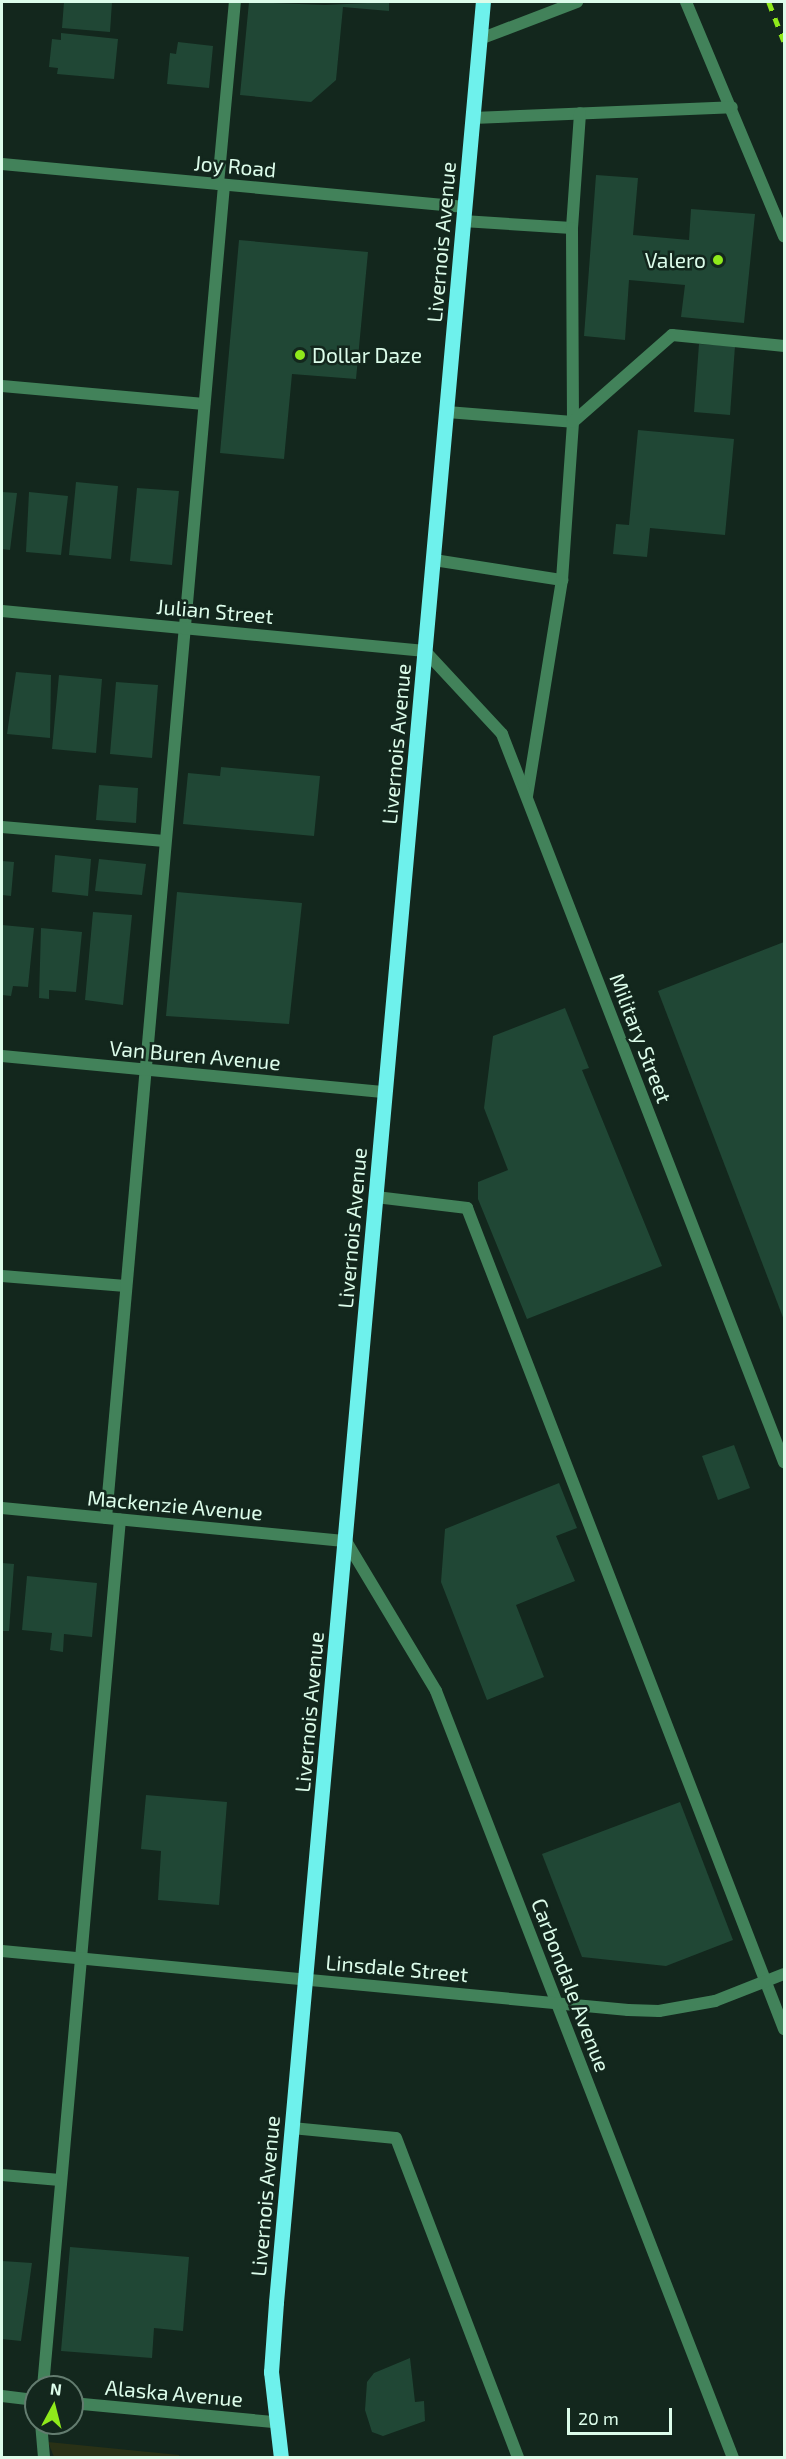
<!DOCTYPE html>
<html>
<head>
<meta charset="utf-8">
<style>
  body { margin:0 }
  #map { position:relative; width:786px; height:2459px; overflow:hidden; background:#13271d; font-family:"Exo 2",sans-serif }
  div>[style] { position:absolute }
  .green>* { inset:0; background:#293116 }
  .building>* { inset:0; background:#204735 }
  .service>* { height:12px; margin:-6px; padding:0 6px; transform-origin:6px; border-radius:6px; background:#42825a }
  .minor>* { height:12px; margin:-6px; padding:0 6px; transform-origin:6px; border-radius:6px; background:#42825a }
  .tertiary>* { height:12px; margin:-6px; padding:0 6px; transform-origin:6px; border-radius:6px; background:#42825a }
  .primary>* { height:15px; margin:-7.5px; padding:0 7.5px; transform-origin:7.5px; border-radius:7.5px; background:#6ef1ec }
  .rail>* { height:4.5px; margin-top:-2.25px; transform-origin:0; background:repeating-linear-gradient(90deg,#8fe91b 0 9px,transparent 0 17px) }
  .dots>* { width:16px; height:16px; translate:-50% -50%; box-sizing:border-box; border:3px solid #13271d; border-radius:50% }
  span { translate:-50% -50%; white-space:nowrap; text-align:center; line-height:1.15; -webkit-text-stroke:5px #13271d; paint-order:stroke }
  .street-label { font-size:21px; color:#dcfcea }
  .poi-label { font-size:21px; color:#dcfcea }
  .right { translate:-100% -50%; text-align:right }
  .left { translate:0 -50%; text-align:left }
  .frame { position:absolute; inset:0; border:3px solid #dcfcea; pointer-events:none }
  .north { position:absolute; left:24px; top:2375px; width:60px; height:60px; box-sizing:border-box; background:#13271d; border:2px solid #637c6f; border-radius:50%; rotate:7deg; font-size:16px; font-weight:700; line-height:24px; text-align:center; color:#dcfcea }
  .north::after { content:''; display:block; margin:auto; width:21px; height:27px; background:#8fe91b; clip-path:polygon(50% 0,100% 100%,50% 72%,0 100%) }
  .scale { position:absolute; left:567px; top:2408px; width:105px; height:27px; box-sizing:border-box; border:3px solid #dcfcea; border-top:0; padding-left:8px; font-size:18px; line-height:21px; white-space:nowrap; color:#dcfcea; -webkit-text-stroke:4px #13271d; paint-order:stroke }
</style>
</head>
<body>
<div id="map">
  <div class="green">
    <i style="clip-path:polygon(48px 2442px,179px 2455px,180px 2457px,54px 2457px)"></i>
  </div>
  <div class="building">
    <i style="clip-path:polygon(64px 2px,112px 2px,110px 32px,62px 28px)"></i>
    <i style="clip-path:polygon(249px 2px,325px 5px,389px 2px,389px 11px,343px 7px,336px 80px,311px 102px,240px 95px)"></i>
    <i style="clip-path:polygon(61px 33px,118px 39px,114px 79px,57px 74px,58px 68px,49px 67px,52px 39px,61px 40px)"></i>
    <i style="clip-path:polygon(178px 42px,213px 46px,209px 88px,167px 84px,170px 53px,176px 54px)"></i>
    <i style="clip-path:polygon(596px 175px,638px 178px,633px 235px,689px 240px,691px 209px,755px 214px,744px 323px,681px 317px,685px 285px,629px 280px,625px 340px,584px 336px)"></i>
    <i style="clip-path:polygon(239px 240px,368px 252px,356px 379px,292px 374px,284px 459px,220px 453px)"></i>
    <i style="clip-path:polygon(699px 344px,735px 346px,730px 415px,694px 412px)"></i>
    <i style="clip-path:polygon(638px 430px,734px 439px,725px 535px,650px 528px,647px 557px,613px 554px,616px 524px,629px 525px)"></i>
    <i style="clip-path:polygon(76px 482px,118px 486px,111px 559px,69px 555px)"></i>
    <i style="clip-path:polygon(137px 488px,179px 491px,172px 565px,130px 561px)"></i>
    <i style="clip-path:polygon(2px 492px,17px 493px,10px 550px,2px 549px)"></i>
    <i style="clip-path:polygon(29px 492px,68px 496px,61px 555px,26px 552px)"></i>
    <i style="clip-path:polygon(16px 672px,51px 675px,50px 738px,7px 734px)"></i>
    <i style="clip-path:polygon(59px 675px,102px 679px,96px 753px,52px 749px)"></i>
    <i style="clip-path:polygon(116px 682px,158px 685px,152px 758px,110px 754px)"></i>
    <i style="clip-path:polygon(221px 767px,320px 776px,314px 836px,183px 824px,188px 773px,220px 776px)"></i>
    <i style="clip-path:polygon(99px 785px,138px 788px,136px 823px,96px 820px)"></i>
    <i style="clip-path:polygon(55px 855px,91px 859px,88px 896px,52px 892px)"></i>
    <i style="clip-path:polygon(99px 859px,146px 864px,142px 895px,95px 891px)"></i>
    <i style="clip-path:polygon(2px 861px,14px 862px,11px 896px,2px 895px)"></i>
    <i style="clip-path:polygon(177px 892px,302px 903px,289px 1024px,166px 1016px)"></i>
    <i style="clip-path:polygon(93px 912px,132px 915px,123px 1005px,85px 1000px)"></i>
    <i style="clip-path:polygon(2px 925px,34px 928px,28px 987px,13px 986px,11px 996px,2px 995px)"></i>
    <i style="clip-path:polygon(41px 928px,82px 932px,76px 992px,49px 990px,49px 999px,39px 998px)"></i>
    <i style="clip-path:polygon(784px 942px,784px 1320px,658px 991px)"></i>
    <i style="clip-path:polygon(565px 1008px,589px 1068px,582px 1070px,662px 1266px,527px 1319px,478px 1199px,478px 1182px,508px 1170px,484px 1108px,493px 1036px)"></i>
    <i style="clip-path:polygon(734px 1445px,750px 1488px,718px 1500px,702px 1456px)"></i>
    <i style="clip-path:polygon(559px 1483px,577px 1528px,556px 1536px,575px 1581px,516px 1605px,544px 1677px,487px 1700px,441px 1582px,445px 1529px)"></i>
    <i style="clip-path:polygon(2px 1563px,14px 1564px,9px 1631px,2px 1631px)"></i>
    <i style="clip-path:polygon(27px 1576px,97px 1583px,92px 1637px,64px 1634px,63px 1652px,50px 1650px,52px 1633px,22px 1630px)"></i>
    <i style="clip-path:polygon(146px 1795px,227px 1802px,219px 1905px,158px 1900px,161px 1851px,141px 1849px)"></i>
    <i style="clip-path:polygon(680px 1802px,733px 1940px,666px 1966px,582px 1957px,542px 1854px)"></i>
    <i style="clip-path:polygon(70px 2247px,189px 2257px,183px 2331px,154px 2328px,152px 2358px,61px 2351px)"></i>
    <i style="clip-path:polygon(2px 2261px,32px 2263px,21px 2341px,2px 2339px)"></i>
    <i style="clip-path:polygon(410px 2358px,415px 2402px,424px 2401px,425px 2421px,383px 2436px,372px 2432px,365px 2410px,367px 2382px,374px 2373px)"></i>
  </div>
  <div class="service">
    <i style="left:686px;top:2px;width:254px;rotate:67.3deg"></i>
    <i style="left:473px;top:118px;width:259px;rotate:-2.4deg"></i>
    <i style="left:218px;top:184px;width:183px;rotate:-84.7deg"></i>
    <i style="left:463px;top:221px;width:109px;rotate:3.7deg"></i>
    <i style="left:572px;top:228px;width:115px;rotate:-86deg"></i>
    <i style="left:2px;top:386px;width:203px;rotate:5.1deg"></i>
    <i style="left:447px;top:412px;width:126px;rotate:4.5deg"></i>
    <i style="left:573px;top:422px;width:194px;rotate:-90.3deg"></i>
    <i style="left:434px;top:560px;width:130px;rotate:8.9deg"></i>
    <i style="left:527px;top:796px;width:219px;rotate:-80.8deg"></i>
    <i style="left:562px;top:580px;width:158px;rotate:-86deg"></i>
    <i style="left:573px;top:422px;width:132px;rotate:-41.3deg"></i>
    <i style="left:672px;top:335px;width:113px;rotate:5.6deg"></i>
    <i style="left:2px;top:827px;width:163px;rotate:4.9deg"></i>
    <i style="left:376px;top:1197px;width:92px;rotate:6.9deg"></i>
    <i style="left:467px;top:1208px;width:880px;rotate:68.89deg"></i>
    <i style="left:2px;top:1276px;width:124px;rotate:4.6deg"></i>
    <i style="left:106px;top:1518px;width:1338px;rotate:-84.94deg"></i>
    <i style="left:292px;top:2128px;width:104px;rotate:5.5deg"></i>
    <i style="left:396px;top:2138px;width:342px;rotate:69.1deg"></i>
    <i style="left:2px;top:2175px;width:58px;rotate:4.9deg"></i>
    <i style="left:43px;top:2387px;width:871px;rotate:-84.93deg"></i>
    <i style="left:41px;top:2423px;width:35px;rotate:85deg"></i>
  </div>
  <div class="minor">
    <i style="left:2px;top:611px;width:425px;rotate:5.4deg"></i>
    <i style="left:425px;top:651px;width:113px;rotate:47.1deg"></i>
    <i style="left:502px;top:734px;width:781px;rotate:68.83deg"></i>
    <i style="left:2px;top:1056px;width:385px;rotate:5.4deg"></i>
    <i style="left:2px;top:1508px;width:346px;rotate:5.5deg"></i>
    <i style="left:346px;top:1541px;width:175px;rotate:59deg"></i>
    <i style="left:436px;top:1691px;width:822px;rotate:68.83deg"></i>
    <i style="left:2px;top:1951px;width:629px;rotate:5.38deg"></i>
    <i style="left:628px;top:2010px;width:31px;rotate:2deg"></i>
    <i style="left:659px;top:2011px;width:57px;rotate:-10.1deg"></i>
    <i style="left:715px;top:2001px;width:74px;rotate:-21.4deg"></i>
    <i style="left:2px;top:2396px;width:34px;rotate:7deg"></i>
    <i style="left:72px;top:2403px;width:202px;rotate:5.4deg"></i>
  </div>
  <div class="tertiary">
    <i style="left:480px;top:39px;width:104px;rotate:-20.9deg"></i>
    <i style="left:2px;top:164px;width:465px;rotate:5.3deg"></i>
  </div>
  <div class="primary">
    <i style="left:281px;top:2458px;width:87px;rotate:-96.6deg"></i>
    <i style="left:271px;top:2372px;width:70px;rotate:-85.9deg"></i>
    <i style="left:276px;top:2302px;width:2309px;rotate:-84.86deg"></i>
  </div>
  <div class="rail">
    <i style="left:769px;top:2px;width:42px;rotate:69deg"></i>
  </div>
  <div class="dots">
    <i style="left:718px;top:260px;background:#8fe91b"></i>
    <i style="left:300px;top:355px;background:#8fe91b"></i>
  </div>
  <div class="street-label">
    <span style="left:235px;top:166px;rotate:5deg">Joy Road</span>
    <span style="left:441px;top:242px;rotate:-85deg">Livernois Avenue</span>
    <span style="left:215px;top:611px;rotate:5deg">Julian Street</span>
    <span style="left:396px;top:744px;rotate:-85deg">Livernois Avenue</span>
    <span style="left:641px;top:1038px;rotate:69deg">Military Street</span>
    <span style="left:195px;top:1055px;rotate:5deg">Van Buren Avenue</span>
    <span style="left:352px;top:1228px;rotate:-85deg">Livernois Avenue</span>
    <span style="left:175px;top:1505px;rotate:5deg">Mackenzie Avenue</span>
    <span style="left:309px;top:1712px;rotate:-85deg">Livernois Avenue</span>
    <span style="left:397px;top:1968px;rotate:5deg">Linsdale Street</span>
    <span style="left:571px;top:1985px;rotate:69deg">Carbondale Avenue</span>
    <span style="left:265px;top:2196px;rotate:-85deg">Livernois Avenue</span>
    <span style="left:174px;top:2393px;rotate:5deg">Alaska Avenue</span>
  </div>
  <div class="poi-label">
    <span class="right" style="left:706px;top:260px">Valero</span>
    <span class="left" style="left:312px;top:355px">Dollar Daze</span>
  </div>
  <div class="frame"></div>
  <div class="north">N</div>
  <div class="scale">20 m</div>
</div>
</body>
</html>
